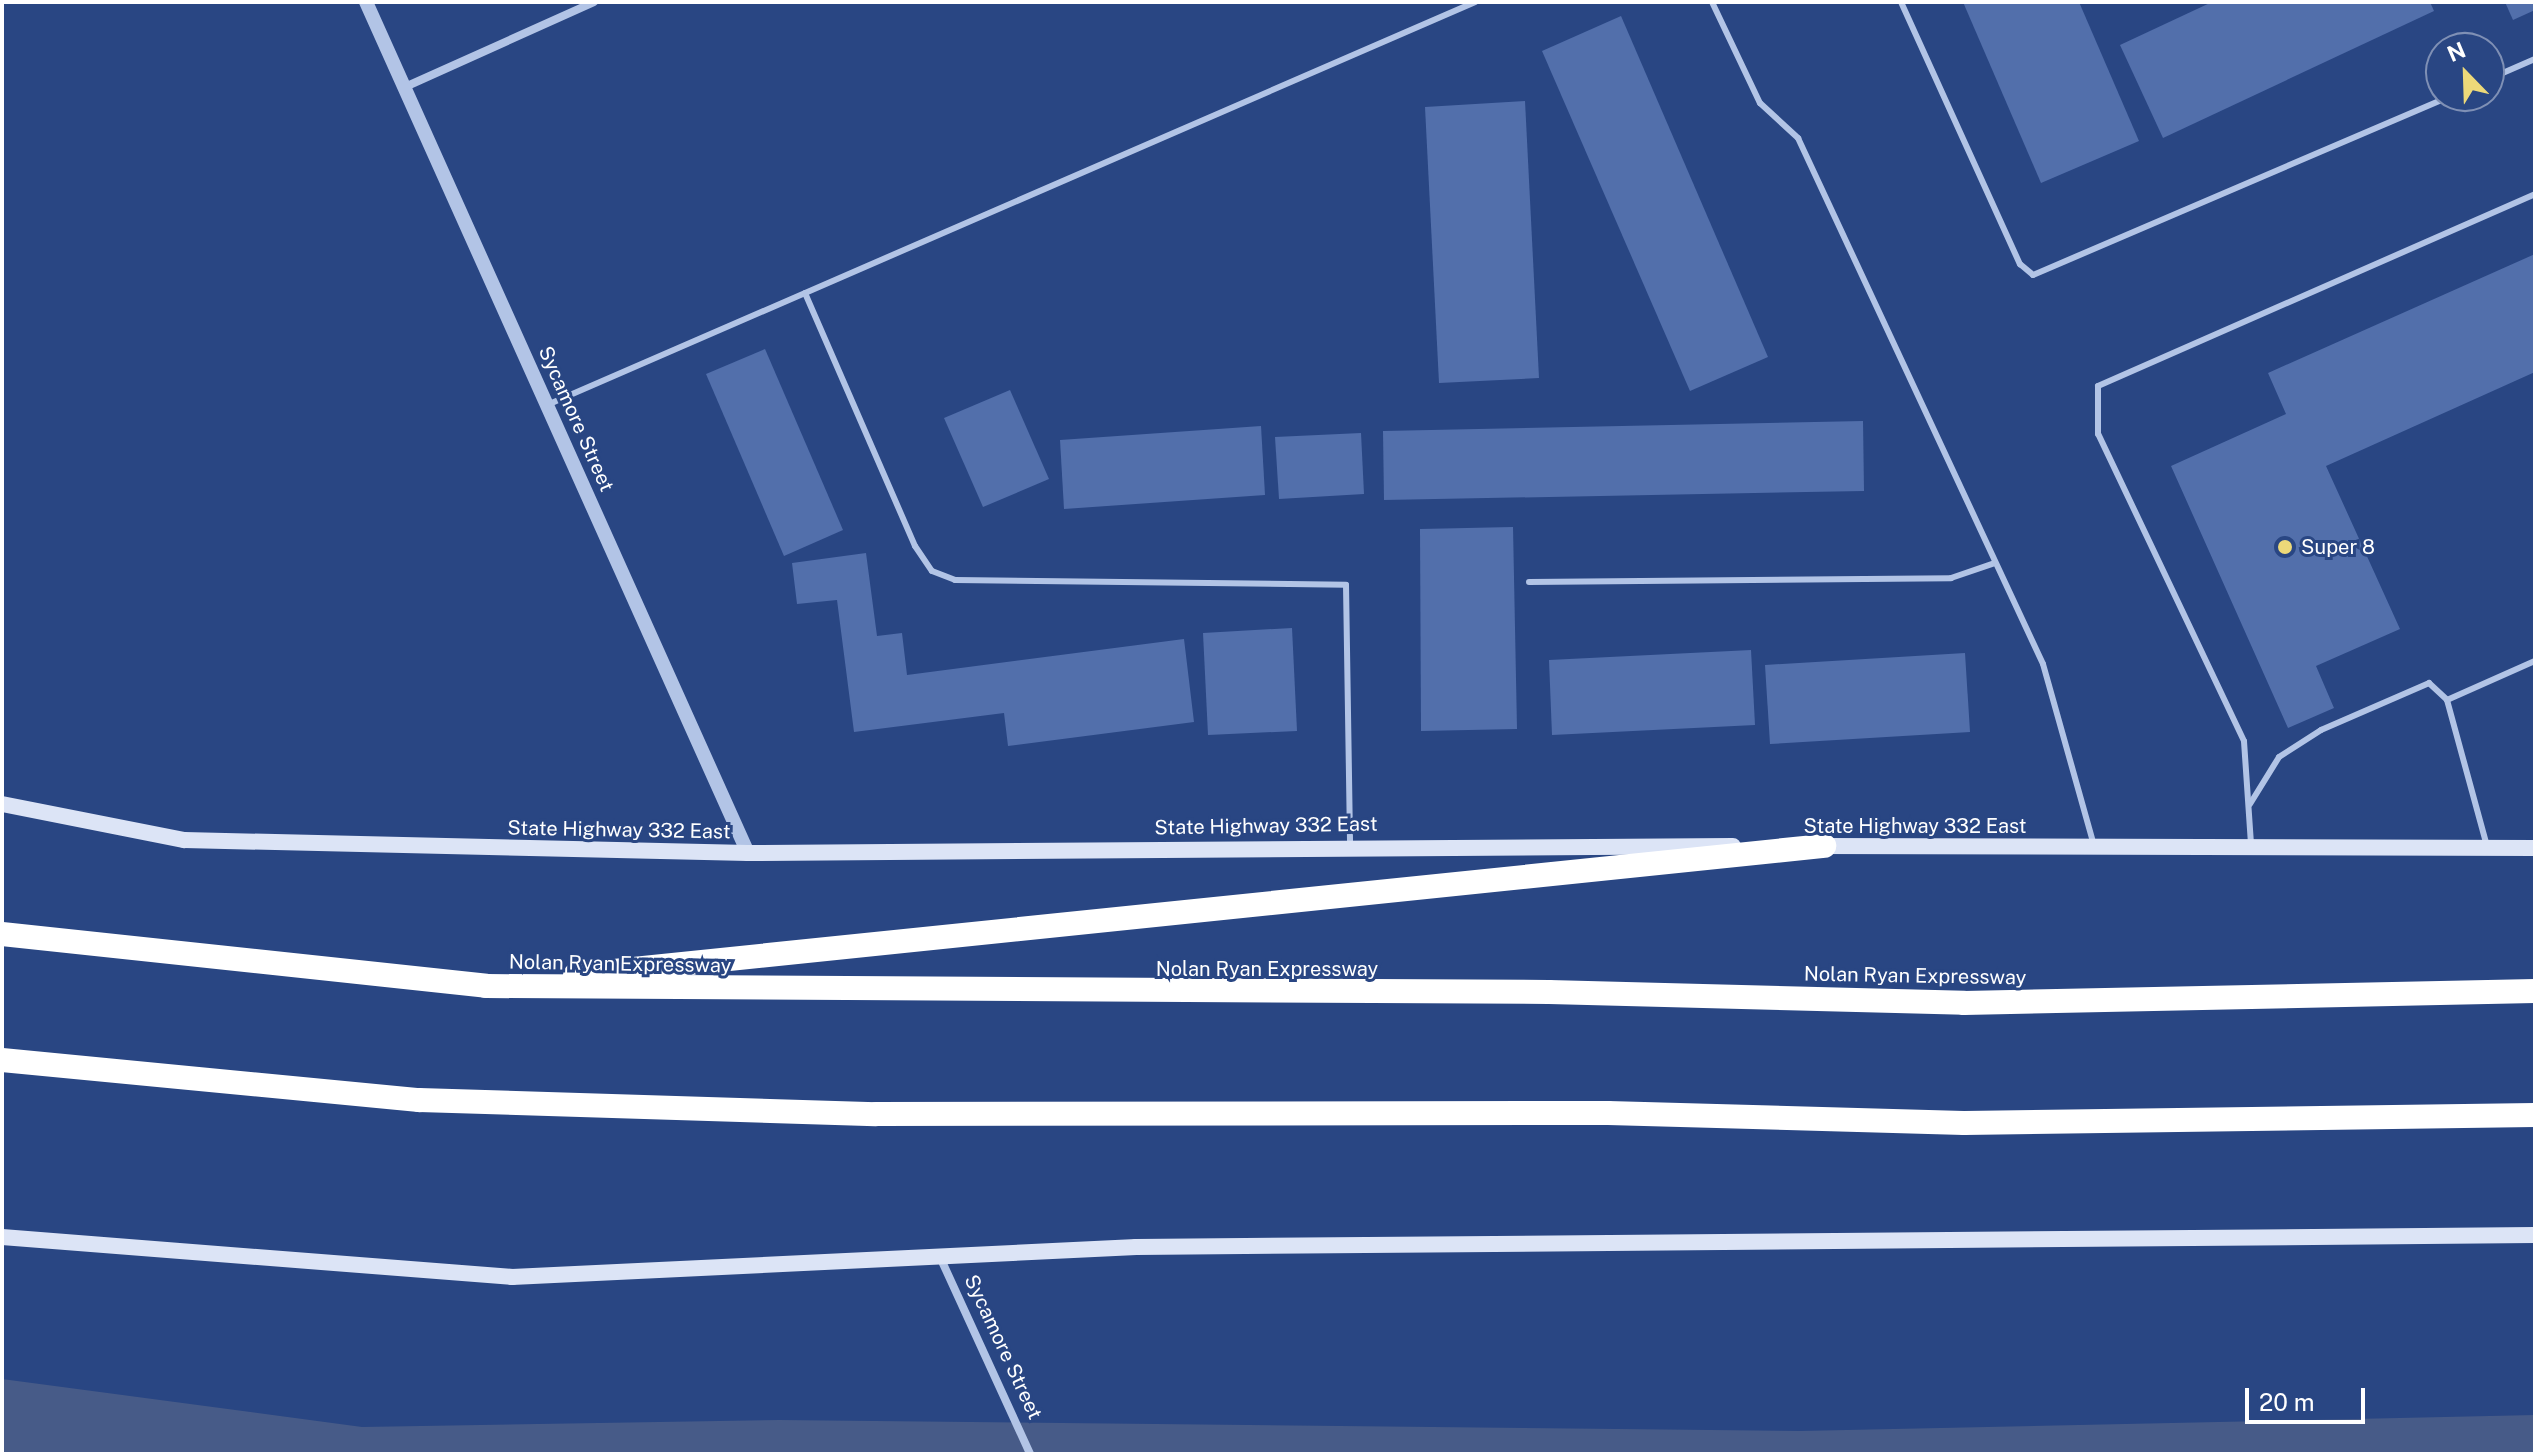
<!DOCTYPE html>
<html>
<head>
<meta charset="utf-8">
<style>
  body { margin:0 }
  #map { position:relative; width:2537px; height:1456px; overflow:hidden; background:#294683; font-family:"Public Sans",sans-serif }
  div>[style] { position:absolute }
  .water>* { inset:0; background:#475b88 }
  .building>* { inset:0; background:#526fab }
  .service>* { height:6px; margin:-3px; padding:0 3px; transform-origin:3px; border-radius:3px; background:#b2c4e6 }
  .minor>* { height:8px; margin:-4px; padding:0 4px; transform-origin:4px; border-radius:4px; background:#b2c4e6 }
  .tertiary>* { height:14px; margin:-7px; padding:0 7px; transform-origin:7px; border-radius:7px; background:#b2c4e6 }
  .secondary>* { height:16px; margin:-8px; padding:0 8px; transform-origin:8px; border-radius:8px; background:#dce4f6 }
  .motorway>* { height:24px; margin:-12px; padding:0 12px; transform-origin:12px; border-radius:12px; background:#fff }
  .dots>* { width:22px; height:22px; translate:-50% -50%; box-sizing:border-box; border:4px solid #294683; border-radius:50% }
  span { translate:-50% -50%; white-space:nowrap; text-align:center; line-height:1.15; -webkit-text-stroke:6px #294683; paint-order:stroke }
  .street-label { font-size:20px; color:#fff }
  .poi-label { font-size:20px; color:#fff }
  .left { translate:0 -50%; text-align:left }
  .frame { position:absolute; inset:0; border:4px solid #fff; pointer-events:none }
  .north { position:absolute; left:2425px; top:32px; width:80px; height:80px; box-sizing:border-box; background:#294683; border:2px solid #7f90b5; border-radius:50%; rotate:337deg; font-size:22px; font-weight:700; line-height:32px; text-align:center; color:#fff }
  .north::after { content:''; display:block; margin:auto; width:28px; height:36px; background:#edd979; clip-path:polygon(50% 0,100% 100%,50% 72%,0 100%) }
  .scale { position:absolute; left:2245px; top:1388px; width:120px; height:36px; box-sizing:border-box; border:4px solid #fff; border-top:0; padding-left:10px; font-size:24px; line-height:28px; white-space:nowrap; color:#fff; -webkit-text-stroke:6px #294683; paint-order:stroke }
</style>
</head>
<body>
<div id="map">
  <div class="water">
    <i style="clip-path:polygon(2px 1379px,362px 1427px,779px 1420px,1800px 1431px,2535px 1415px,2535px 1454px,2px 1454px)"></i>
  </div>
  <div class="building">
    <i style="clip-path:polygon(1963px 2px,2079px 2px,2139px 141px,2041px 183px)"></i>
    <i style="clip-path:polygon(2212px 2px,2430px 2px,2434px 11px,2163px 138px,2120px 45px)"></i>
    <i style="clip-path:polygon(2505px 2px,2535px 2px,2535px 10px,2513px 20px)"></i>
    <i style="clip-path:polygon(1621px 16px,1768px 357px,1690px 391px,1542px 51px)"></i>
    <i style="clip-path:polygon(1525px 101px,1539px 378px,1439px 383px,1425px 107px)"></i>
    <i style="clip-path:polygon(2535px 254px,2535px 372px,2326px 466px,2400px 629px,2316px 666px,2334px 708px,2288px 728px,2171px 466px,2286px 414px,2268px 373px)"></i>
    <i style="clip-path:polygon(765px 349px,843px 530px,784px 556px,706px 374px)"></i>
    <i style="clip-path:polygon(1010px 390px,1049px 479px,983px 507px,944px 418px)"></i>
    <i style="clip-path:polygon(1863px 421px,1864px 491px,1384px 500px,1383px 431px)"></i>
    <i style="clip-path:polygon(1261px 426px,1265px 495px,1064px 509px,1060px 440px)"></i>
    <i style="clip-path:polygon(1361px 433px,1364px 494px,1279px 499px,1275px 437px)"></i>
    <i style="clip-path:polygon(1513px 527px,1517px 729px,1421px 731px,1420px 529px)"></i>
    <i style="clip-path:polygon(866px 553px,877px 636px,902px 633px,907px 675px,1184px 639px,1194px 722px,1008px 746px,1004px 713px,854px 732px,837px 600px,797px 604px,792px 563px)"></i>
    <i style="clip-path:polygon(1292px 628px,1297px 731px,1208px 735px,1203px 633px)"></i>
    <i style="clip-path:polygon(1751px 650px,1755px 725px,1552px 735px,1549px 660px)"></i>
    <i style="clip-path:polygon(1965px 653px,1970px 732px,1770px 744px,1765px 665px)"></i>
  </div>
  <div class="service">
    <i style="left:1712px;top:2px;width:112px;rotate:64.6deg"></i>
    <i style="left:1760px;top:103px;width:52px;rotate:42.6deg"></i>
    <i style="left:1798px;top:138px;width:580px;rotate:65.02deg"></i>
    <i style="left:2043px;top:664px;width:188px;rotate:74.3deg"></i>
    <i style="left:1901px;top:2px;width:288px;rotate:65.6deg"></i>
    <i style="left:2020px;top:264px;width:17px;rotate:40deg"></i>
    <i style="left:2033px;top:275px;width:454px;rotate:-23.2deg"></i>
    <i style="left:2489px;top:79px;width:50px;rotate:-23.5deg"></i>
    <i style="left:805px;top:293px;width:276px;rotate:66.5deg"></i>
    <i style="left:915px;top:546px;width:30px;rotate:56deg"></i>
    <i style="left:932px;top:571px;width:25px;rotate:21deg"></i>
    <i style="left:955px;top:580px;width:391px;rotate:0.7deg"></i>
    <i style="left:1346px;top:585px;width:259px;rotate:89.1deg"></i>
    <i style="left:547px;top:405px;width:1012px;rotate:-23.47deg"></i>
    <i style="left:1529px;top:582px;width:422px;rotate:-0.5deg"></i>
    <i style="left:1951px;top:578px;width:46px;rotate:-18.8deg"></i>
    <i style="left:2447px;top:700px;width:96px;rotate:-23.9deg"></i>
    <i style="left:2250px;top:804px;width:55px;rotate:-58.3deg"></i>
    <i style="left:2279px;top:757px;width:50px;rotate:-32.7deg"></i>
    <i style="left:2321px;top:730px;width:118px;rotate:-23.5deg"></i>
    <i style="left:2429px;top:683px;width:25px;rotate:43deg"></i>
    <i style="left:2447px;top:700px;width:151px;rotate:74.7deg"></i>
    <i style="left:2251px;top:844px;width:103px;rotate:-93.9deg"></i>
    <i style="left:2244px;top:741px;width:340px;rotate:-115.4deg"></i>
    <i style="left:2098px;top:434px;width:48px;rotate:-90deg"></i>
    <i style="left:2098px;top:386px;width:477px;rotate:-23.7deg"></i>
  </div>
  <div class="minor">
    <i style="left:405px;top:87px;width:207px;rotate:-24.2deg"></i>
    <i style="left:940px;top:1257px;width:217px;rotate:65.4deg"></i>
  </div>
  <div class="tertiary">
    <i style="left:366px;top:2px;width:933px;rotate:65.83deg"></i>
  </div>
  <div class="secondary">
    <i style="left:2px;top:804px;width:186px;rotate:11.2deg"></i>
    <i style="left:184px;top:840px;width:564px;rotate:1.32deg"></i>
    <i style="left:748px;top:853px;width:985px;rotate:-0.41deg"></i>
    <i style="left:1817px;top:846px;width:718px;rotate:0.16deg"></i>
    <i style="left:2px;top:1237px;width:512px;rotate:4.48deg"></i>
    <i style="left:512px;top:1277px;width:625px;rotate:-2.75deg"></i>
    <i style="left:1136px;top:1247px;width:1399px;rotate:-0.49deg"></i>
  </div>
  <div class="motorway">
    <i style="left:2px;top:934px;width:487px;rotate:6.1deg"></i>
    <i style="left:486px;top:986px;width:1063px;rotate:0.32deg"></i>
    <i style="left:1549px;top:992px;width:415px;rotate:1.5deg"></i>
    <i style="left:1964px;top:1003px;width:571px;rotate:-1.2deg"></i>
    <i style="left:575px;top:975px;width:1256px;rotate:-5.9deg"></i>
    <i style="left:2px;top:1060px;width:419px;rotate:5.5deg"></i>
    <i style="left:419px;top:1100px;width:457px;rotate:1.8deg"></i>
    <i style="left:876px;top:1114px;width:732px;rotate:-0.08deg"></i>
    <i style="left:1608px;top:1113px;width:356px;rotate:1.6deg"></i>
    <i style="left:1964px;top:1123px;width:571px;rotate:-0.8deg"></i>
  </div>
  <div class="dots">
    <i style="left:2285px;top:547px;background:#edd979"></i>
  </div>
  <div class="street-label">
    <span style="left:576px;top:419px;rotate:66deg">Sycamore Street</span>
    <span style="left:1266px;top:826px;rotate:-1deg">State Highway 332 East</span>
    <span style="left:1915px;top:826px">State Highway 332 East</span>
    <span style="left:619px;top:830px;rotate:1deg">State Highway 332 East</span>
    <span style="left:620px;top:964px;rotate:1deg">Nolan Ryan Expressway</span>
    <span style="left:1267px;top:969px">Nolan Ryan Expressway</span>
    <span style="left:1915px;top:976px;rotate:1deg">Nolan Ryan Expressway</span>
    <span style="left:1003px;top:1347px;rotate:65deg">Sycamore Street</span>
  </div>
  <div class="poi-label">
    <span class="left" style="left:2301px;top:547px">Super 8</span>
  </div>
  <div class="frame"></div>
  <div class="north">N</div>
  <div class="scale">20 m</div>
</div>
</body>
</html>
